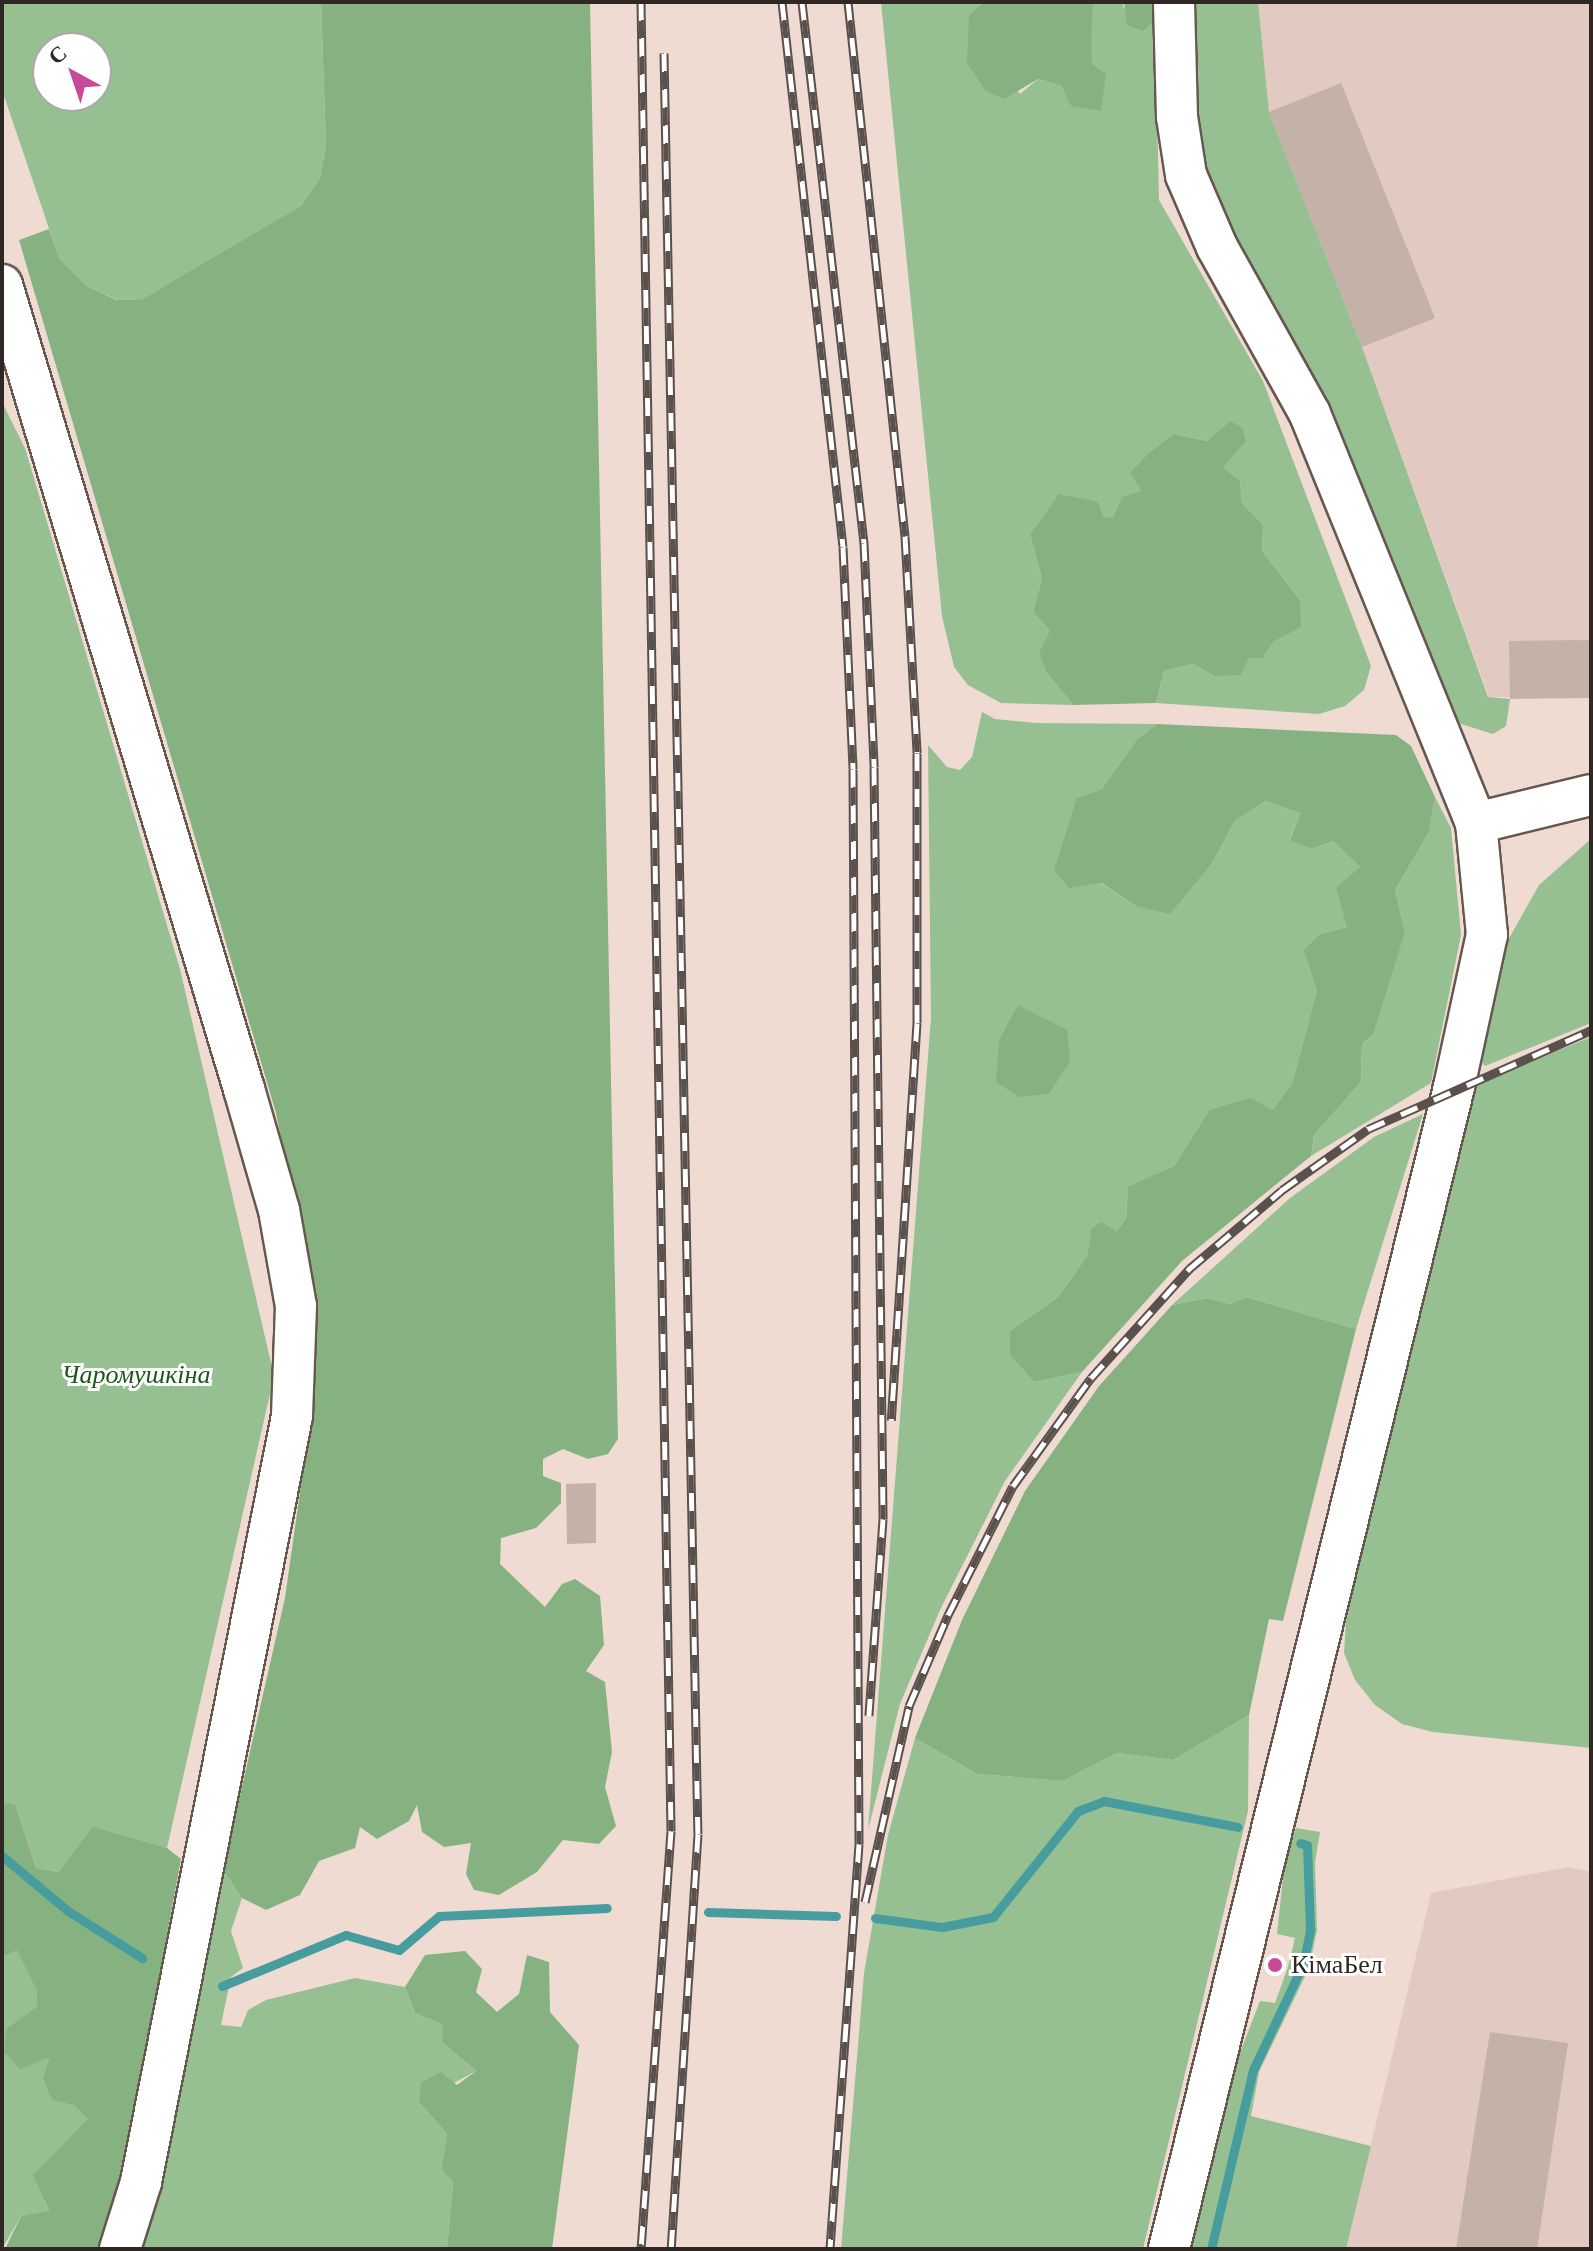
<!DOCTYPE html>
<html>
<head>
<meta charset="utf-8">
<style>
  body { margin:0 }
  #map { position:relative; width:1593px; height:2251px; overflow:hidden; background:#efdbd2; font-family:"Libre Baskerville",serif }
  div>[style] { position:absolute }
  .industrial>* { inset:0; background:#e2c9c1 }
  .green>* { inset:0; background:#96c092 }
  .forest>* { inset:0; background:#86b282 }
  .stream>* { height:9px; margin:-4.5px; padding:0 4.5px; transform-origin:4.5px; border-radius:4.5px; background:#479d9d }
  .building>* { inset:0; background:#c4b1a8 }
  .roads { filter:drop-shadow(2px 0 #67574f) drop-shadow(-2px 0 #67574f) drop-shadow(0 2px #67574f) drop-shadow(0 -2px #67574f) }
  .minor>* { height:40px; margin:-20px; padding:0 20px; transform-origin:20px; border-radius:20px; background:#fff }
  .rail>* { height:9px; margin-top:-4.5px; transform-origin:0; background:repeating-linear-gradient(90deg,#fff 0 18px,#5b514c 0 36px); box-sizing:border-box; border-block:2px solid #5b514c }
  .dots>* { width:22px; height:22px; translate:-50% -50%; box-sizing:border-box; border:4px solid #fff; border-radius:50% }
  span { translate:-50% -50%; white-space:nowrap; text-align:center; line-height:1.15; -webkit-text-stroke:6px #fff; paint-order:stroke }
  .park-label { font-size:26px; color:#1a5719; font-style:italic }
  .poi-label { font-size:26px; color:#2e2723 }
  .left { translate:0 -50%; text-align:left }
  .frame { position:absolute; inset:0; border:4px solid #2e2723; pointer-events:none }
  .north { position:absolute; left:32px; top:32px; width:80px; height:80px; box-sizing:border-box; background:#fff; border:2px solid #aba9a7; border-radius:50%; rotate:320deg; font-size:22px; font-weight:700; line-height:32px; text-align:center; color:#2e2723 }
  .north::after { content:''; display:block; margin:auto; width:28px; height:36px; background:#c74997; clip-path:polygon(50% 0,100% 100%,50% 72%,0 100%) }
</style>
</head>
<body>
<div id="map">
  <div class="industrial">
    <i style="clip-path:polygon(1258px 2px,1591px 2px,1591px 698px,1489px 697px,1362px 347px,1269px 112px)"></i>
    <i style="clip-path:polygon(1569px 1867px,1591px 1872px,1591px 2249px,1346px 2249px,1431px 1893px)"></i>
  </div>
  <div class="green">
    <i style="clip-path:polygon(evenodd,2px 2px,321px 2px,326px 146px,320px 178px,301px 206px,273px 227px,143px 299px,118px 300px,87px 286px,59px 258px,2px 90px,2px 2px,48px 48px,96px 48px,96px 96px,48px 96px,48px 48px)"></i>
    <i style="clip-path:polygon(881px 2px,983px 2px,969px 17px,1020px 94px,1038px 79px,1062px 86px,1092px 64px,1093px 2px,1124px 2px,1123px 7px,1155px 20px,1159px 200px,1263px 381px,1371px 666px,1364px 690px,1345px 706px,1319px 714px,1156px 703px,1164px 671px,1193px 664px,1214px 676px,1249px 658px,1263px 658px,1300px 600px,1262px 551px,1263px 525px,1242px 503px,1240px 481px,1223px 467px,1207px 441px,1174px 434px,1142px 492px,1113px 519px,1030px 535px,1042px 578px,1033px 612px,1050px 631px,1047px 673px,1073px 705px,1001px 703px,968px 685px,954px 667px,942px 616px)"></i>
    <i style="clip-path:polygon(1190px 2px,1258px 2px,1269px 112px,1362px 347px,1488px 697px,1510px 699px,1506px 726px,1493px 734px,1461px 724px,1450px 709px,1202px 168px,1193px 116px)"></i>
    <i style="clip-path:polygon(2px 402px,25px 448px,180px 969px,274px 1376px,167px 1848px,93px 1828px,58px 1872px,36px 1868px,15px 1806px,2px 1802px)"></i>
    <i style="clip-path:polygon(982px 712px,995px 719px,1036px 723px,1157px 724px,1137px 739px,1101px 790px,1100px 883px,1136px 906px,1212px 863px,1235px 821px,1266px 801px,1300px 813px,1290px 839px,1312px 849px,1333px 841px,1360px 867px,1347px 927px,1320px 934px,1317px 990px,1292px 1084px,1273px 1111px,1209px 1110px,1174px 1166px,1128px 1186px,1126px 1219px,1116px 1231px,1091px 1229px,1087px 1256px,1058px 1297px,1010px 1331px,1035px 1382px,1082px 1372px,1005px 1481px,940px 1610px,900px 1704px,868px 1830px,931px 1018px,928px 745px,947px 767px,960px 770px,972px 757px)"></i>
    <i style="clip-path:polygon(1435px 797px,1451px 828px,1461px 935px,1431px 1083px,1311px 1156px,1314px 1135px,1361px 1082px,1362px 1043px,1405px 932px,1395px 890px,1429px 832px)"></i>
    <i style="clip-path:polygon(1591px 839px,1591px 1023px,1485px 1066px,1478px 1059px,1507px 942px,1539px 885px)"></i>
    <i style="clip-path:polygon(1591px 1037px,1591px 1748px,1433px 1732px,1402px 1724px,1375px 1705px,1355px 1680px,1344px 1653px,1346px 1622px,1471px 1086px)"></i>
    <i style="clip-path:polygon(1423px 1114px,1356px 1329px,1246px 1297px,1230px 1304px,1208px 1298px,1172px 1305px,1290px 1198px,1374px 1137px)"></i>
    <i style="clip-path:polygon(1249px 1715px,1248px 1811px,1143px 2249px,841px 2249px,864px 1973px,888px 1835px,915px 1738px,977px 1774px,1063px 1781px,1117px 1753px,1173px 1760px)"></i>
    <i style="clip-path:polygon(1296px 1828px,1320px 1832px,1315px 1862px,1317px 1930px,1309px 1968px,1259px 2072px,1251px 2116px,1371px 2146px,1346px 2249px,1189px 2249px,1231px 2076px,1260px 2001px,1275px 2003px,1288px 1967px,1295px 1938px,1277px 1934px,1285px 1858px)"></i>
    <i style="clip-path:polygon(223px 1870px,242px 1898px,231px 1931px,243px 1968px,231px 1977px,221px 2025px,241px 2027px,248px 2010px,266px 2000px,355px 1978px,405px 1987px,415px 2013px,442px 2024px,444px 2044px,476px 2071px,419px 2102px,447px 2134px,441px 2169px,453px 2182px,447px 2249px,140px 2249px,158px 2189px)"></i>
    <i style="clip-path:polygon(17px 1949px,37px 1992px,37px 2008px,7px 2028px,50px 2057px,74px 2105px,89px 2119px,34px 2175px,49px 2212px,21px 2216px,2px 2249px,2px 1957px)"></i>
  </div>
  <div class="forest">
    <i style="clip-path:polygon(321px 2px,590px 2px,618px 1439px,608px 1454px,588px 1459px,563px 1449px,543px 1459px,543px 1476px,561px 1483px,561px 1503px,536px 1528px,501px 1538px,500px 1564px,545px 1607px,562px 1584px,575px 1579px,600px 1596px,604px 1645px,586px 1671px,605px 1682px,612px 1752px,605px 1787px,616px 1826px,599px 1844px,563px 1840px,537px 1872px,499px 1895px,474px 1890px,466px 1874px,471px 1843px,444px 1847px,422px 1832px,417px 1805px,409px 1821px,377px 1839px,360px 1827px,355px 1848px,319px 1861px,300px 1895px,266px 1910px,242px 1898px,223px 1870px,285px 1598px,310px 1421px,314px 1299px,276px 1113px,19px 240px,49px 229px,59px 258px,87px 286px,117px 300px,143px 299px,301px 206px,320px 178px,326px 146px)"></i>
    <i style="clip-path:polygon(983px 2px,1093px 2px,1092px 64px,1106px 74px,1101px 111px,1071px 106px,1062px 86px,1038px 79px,1004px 99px,986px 91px,967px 63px,969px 16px)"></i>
    <i style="clip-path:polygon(1124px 2px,1155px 2px,1155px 20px,1143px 31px,1127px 25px)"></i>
    <i style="clip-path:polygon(1231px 421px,1242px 428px,1246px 441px,1223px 467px,1240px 481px,1242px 503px,1263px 525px,1262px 551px,1300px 600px,1301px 627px,1274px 641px,1263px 658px,1249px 658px,1241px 675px,1214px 676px,1193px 664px,1164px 671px,1156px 703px,1073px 705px,1047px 673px,1039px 653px,1050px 631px,1033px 612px,1042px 578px,1030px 535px,1059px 494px,1098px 502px,1103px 517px,1113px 518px,1122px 497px,1142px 491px,1130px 473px,1148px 454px,1174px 434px,1207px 441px)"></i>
    <i style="clip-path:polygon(1157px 724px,1396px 735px,1411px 746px,1435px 797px,1429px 832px,1395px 890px,1405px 932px,1373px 1034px,1362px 1043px,1361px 1082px,1314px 1135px,1311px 1156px,1182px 1261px,1082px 1372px,1035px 1382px,1010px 1355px,1010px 1331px,1058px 1297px,1087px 1256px,1091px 1229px,1101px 1222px,1116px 1231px,1126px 1219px,1128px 1186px,1174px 1166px,1209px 1110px,1250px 1098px,1273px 1110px,1292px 1084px,1317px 990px,1304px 950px,1320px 934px,1347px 927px,1336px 888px,1360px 867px,1333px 841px,1312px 849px,1290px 840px,1300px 813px,1266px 801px,1235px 821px,1212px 863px,1170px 914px,1136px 906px,1101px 883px,1069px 888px,1054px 870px,1077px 798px,1101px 790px,1137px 739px)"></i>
    <i style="clip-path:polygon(1018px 1005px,1067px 1030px,1070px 1061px,1049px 1094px,1019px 1097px,996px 1082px,999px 1040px)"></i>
    <i style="clip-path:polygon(1246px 1297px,1356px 1329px,1283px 1621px,1269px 1619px,1249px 1715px,1173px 1760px,1117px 1753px,1063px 1781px,977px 1774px,915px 1738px,962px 1620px,1025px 1491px,1099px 1386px,1172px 1305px,1208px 1298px,1230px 1304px)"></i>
    <i style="clip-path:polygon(2px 1802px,15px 1805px,36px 1868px,58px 1872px,93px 1827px,167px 1848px,181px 1859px,122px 2178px,98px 2249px,5px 2249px,21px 2216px,49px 2211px,33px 2175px,88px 2119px,74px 2105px,52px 2100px,43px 2078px,50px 2057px,20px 2069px,4px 2052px,7px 2028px,37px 2007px,37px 1992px,17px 1950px,2px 1957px)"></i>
    <i style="clip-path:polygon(465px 1951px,482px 1969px,476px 1992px,497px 2012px,519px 1994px,527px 1955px,549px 1962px,550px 2012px,579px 2045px,552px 2249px,447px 2249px,453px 2182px,441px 2169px,447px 2134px,419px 2102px,421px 2083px,441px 2072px,457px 2085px,476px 2071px,443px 2043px,442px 2024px,415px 2013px,405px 1987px,425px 1955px)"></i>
  </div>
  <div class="stream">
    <i style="left:2px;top:1856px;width:86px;rotate:39.8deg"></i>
    <i style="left:68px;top:1911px;width:88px;rotate:32.4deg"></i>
    <i style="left:708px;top:1912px;width:128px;rotate:1.8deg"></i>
    <i style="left:875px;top:1918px;width:68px;rotate:7.7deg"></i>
    <i style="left:942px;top:1927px;width:52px;rotate:-11.1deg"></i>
    <i style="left:993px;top:1917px;width:136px;rotate:-51.3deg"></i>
    <i style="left:1078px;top:1811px;width:28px;rotate:-21deg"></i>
    <i style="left:1104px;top:1801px;width:136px;rotate:11deg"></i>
    <i style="left:222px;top:1986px;width:134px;rotate:-22.4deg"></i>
    <i style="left:346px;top:1935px;width:55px;rotate:15.8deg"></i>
    <i style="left:399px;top:1950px;width:52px;rotate:-40.4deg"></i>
    <i style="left:439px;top:1916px;width:168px;rotate:-2.7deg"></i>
    <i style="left:1211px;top:2249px;width:184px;rotate:-76.8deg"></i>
    <i style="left:1253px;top:2070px;width:117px;rotate:-64.7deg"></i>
    <i style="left:1303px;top:1964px;width:35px;rotate:-78deg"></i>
    <i style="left:1310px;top:1930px;width:85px;rotate:-92deg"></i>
    <i style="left:1307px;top:1845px;width:7px;rotate:-164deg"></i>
  </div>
  <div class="building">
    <i style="clip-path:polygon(1341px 83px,1435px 318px,1362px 347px,1269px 112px)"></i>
    <i style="clip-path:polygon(1591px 640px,1591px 698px,1510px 699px,1509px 641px)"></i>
    <i style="clip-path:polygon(596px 1483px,596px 1543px,567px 1544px,566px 1484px)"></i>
    <i style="clip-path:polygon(1490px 2032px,1568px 2043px,1537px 2249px,1456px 2249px)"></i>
  </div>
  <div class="roads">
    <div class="minor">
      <i style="left:2px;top:285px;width:840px;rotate:73.25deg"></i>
      <i style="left:244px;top:1089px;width:126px;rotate:73.9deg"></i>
      <i style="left:279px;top:1210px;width:97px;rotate:80deg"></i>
      <i style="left:296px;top:1306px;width:110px;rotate:92.1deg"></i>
      <i style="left:292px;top:1416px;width:781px;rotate:101.15deg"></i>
      <i style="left:141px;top:2182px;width:70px;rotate:107.4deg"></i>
      <i style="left:1476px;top:823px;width:118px;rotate:-13.7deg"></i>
      <i style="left:1169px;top:2249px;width:1196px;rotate:-76.22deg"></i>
      <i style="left:1454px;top:1087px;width:156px;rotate:-77.8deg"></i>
      <i style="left:1487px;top:935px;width:113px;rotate:-95.6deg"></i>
      <i style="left:1476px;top:823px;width:441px;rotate:-112.1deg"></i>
      <i style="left:1310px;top:414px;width:191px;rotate:-119.1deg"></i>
      <i style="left:1217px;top:247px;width:78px;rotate:-113.3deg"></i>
      <i style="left:1186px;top:175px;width:59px;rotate:-98.8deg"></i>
      <i style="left:1177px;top:117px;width:115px;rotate:-91.5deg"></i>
    </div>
  </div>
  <div class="rail">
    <i style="left:641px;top:2px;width:1829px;rotate:89.06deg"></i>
    <i style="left:671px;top:1831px;width:419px;rotate:94.1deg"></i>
    <i style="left:782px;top:2px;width:548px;rotate:83.61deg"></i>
    <i style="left:843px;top:547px;width:222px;rotate:87.4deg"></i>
    <i style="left:853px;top:769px;width:1075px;rotate:89.68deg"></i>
    <i style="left:859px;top:1844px;width:406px;rotate:94.1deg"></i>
    <i style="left:802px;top:2px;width:545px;rotate:83.46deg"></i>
    <i style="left:864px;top:543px;width:224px;rotate:87.4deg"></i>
    <i style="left:874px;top:767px;width:752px;rotate:89.31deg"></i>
    <i style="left:883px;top:1519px;width:197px;rotate:94.1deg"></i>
    <i style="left:848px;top:2px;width:537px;rotate:83.91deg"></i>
    <i style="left:905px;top:536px;width:217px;rotate:86.8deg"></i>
    <i style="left:917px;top:753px;width:270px;rotate:90deg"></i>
    <i style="left:917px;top:1023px;width:398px;rotate:93.7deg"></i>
    <i style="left:664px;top:53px;width:1781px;rotate:88.91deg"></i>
    <i style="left:698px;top:1834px;width:416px;rotate:93.7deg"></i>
    <i style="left:865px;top:1902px;width:201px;rotate:-77.3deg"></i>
    <i style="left:909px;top:1706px;width:99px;rotate:-66.8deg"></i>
    <i style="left:948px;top:1615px;width:144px;rotate:-63.3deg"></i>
    <i style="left:1013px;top:1486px;width:133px;rotate:-54.2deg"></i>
    <i style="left:1091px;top:1378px;width:147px;rotate:-48deg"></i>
    <i style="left:1189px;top:1269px;width:122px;rotate:-40.3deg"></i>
    <i style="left:1282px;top:1190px;width:105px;rotate:-35.3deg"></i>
    <i style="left:1368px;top:1129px;width:244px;rotate:-23.9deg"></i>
  </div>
  <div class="dots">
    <i style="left:1275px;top:1965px;background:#c74997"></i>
  </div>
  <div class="park-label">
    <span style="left:136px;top:1375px">Чаромушкіна</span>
  </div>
  <div class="poi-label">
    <span class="left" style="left:1291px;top:1965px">КімаБел</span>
  </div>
  <div class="frame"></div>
  <div class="north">С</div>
</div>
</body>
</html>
